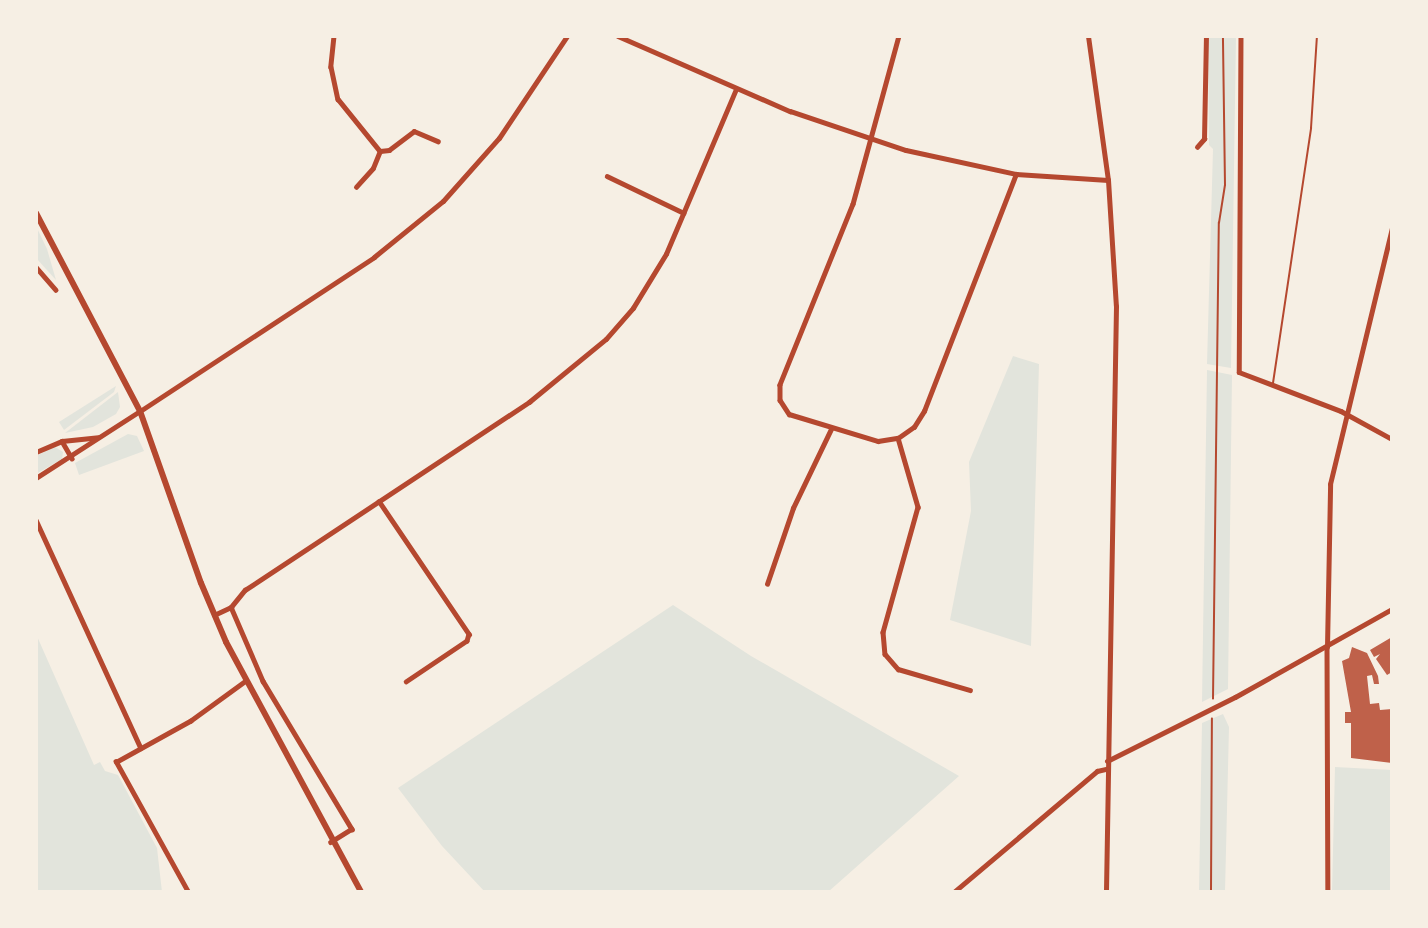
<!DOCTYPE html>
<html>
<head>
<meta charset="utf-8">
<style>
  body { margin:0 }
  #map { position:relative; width:1428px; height:928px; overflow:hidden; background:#f6efe4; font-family:"Golos Text",sans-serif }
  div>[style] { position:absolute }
  .green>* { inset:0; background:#e2e4dc }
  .building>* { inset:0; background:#bf614a }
  .path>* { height:1.5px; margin:-0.75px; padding:0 0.75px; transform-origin:0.75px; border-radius:0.75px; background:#b5482f }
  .service>* { height:2px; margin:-1px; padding:0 1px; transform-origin:1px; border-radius:1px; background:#b5482f }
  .minor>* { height:4.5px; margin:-2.25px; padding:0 2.25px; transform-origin:2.25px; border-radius:2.25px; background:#b5482f }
  .tertiary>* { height:5px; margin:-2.5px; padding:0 2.5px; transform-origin:2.5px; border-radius:2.5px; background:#b5482f }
  .secondary>* { height:6px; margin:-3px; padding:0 3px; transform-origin:3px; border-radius:3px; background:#b5482f }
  span { translate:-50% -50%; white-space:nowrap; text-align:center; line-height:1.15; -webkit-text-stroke:6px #f6efe4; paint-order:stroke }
  .frame { position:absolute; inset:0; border:38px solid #f6efe4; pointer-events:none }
</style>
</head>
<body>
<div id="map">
  <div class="green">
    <i style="clip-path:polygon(1208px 36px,1236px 36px,1231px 368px,1207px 364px,1213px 149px,1209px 145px)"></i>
    <i style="clip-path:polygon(36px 226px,47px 249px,56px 280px,36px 258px)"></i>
    <i style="clip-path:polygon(1013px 356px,1039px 364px,1031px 646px,950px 620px,971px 511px,969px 462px)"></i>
    <i style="clip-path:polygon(1207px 370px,1232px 375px,1228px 689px,1202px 702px)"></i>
    <i style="clip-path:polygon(116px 386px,114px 392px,64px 430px,59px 422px)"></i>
    <i style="clip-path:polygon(118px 392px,120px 407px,116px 414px,93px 427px,65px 433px)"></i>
    <i style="clip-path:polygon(128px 434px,137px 436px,144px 451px,79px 475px,75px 463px)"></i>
    <i style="clip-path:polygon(55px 447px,63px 452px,62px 459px,36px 474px,36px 456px)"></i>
    <i style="clip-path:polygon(673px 605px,751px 656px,959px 776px,828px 892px,485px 892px,442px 846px,398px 788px)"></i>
    <i style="clip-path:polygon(36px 634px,94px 765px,100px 762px,105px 771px,118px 775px,157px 848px,162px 892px,36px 892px)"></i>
    <i style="clip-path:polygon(1223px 714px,1229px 727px,1225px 892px,1199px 892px,1202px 723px)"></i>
    <i style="clip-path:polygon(1335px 767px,1392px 770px,1392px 892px,1332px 892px)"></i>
  </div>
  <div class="building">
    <i style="clip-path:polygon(1392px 637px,1392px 672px,1387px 675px,1376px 659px,1380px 654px,1374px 657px,1370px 650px)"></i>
    <i style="clip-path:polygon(1352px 647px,1367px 653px,1378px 676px,1379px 684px,1374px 684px,1372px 675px,1367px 676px,1370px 704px,1379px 703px,1380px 710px,1392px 709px,1392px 763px,1351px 758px,1351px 723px,1345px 723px,1345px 712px,1351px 712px,1342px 661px,1349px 658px)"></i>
  </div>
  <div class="path">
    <i style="left:1213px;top:699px;width:476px;rotate:-89.3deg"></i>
    <i style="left:1219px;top:223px;width:38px;rotate:-81deg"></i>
    <i style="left:1225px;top:185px;width:149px;rotate:-90.8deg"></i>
    <i style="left:1211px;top:892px;width:173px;rotate:-89.7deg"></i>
  </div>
  <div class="service">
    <i style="left:1273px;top:383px;width:258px;rotate:-81.5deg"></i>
    <i style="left:1311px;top:128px;width:92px;rotate:-86.3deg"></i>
  </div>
  <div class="minor">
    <i style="left:334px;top:36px;width:31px;rotate:96deg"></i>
    <i style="left:331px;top:67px;width:33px;rotate:78deg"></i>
    <i style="left:338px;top:99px;width:67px;rotate:51.1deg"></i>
    <i style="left:380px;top:151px;width:9px;rotate:-6deg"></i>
    <i style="left:389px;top:150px;width:31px;rotate:-37deg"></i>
    <i style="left:414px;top:131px;width:26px;rotate:23deg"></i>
    <i style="left:618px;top:36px;width:188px;rotate:23.6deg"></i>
    <i style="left:790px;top:111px;width:122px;rotate:18.6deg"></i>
    <i style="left:906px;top:150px;width:113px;rotate:12.3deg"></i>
    <i style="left:1016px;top:174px;width:92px;rotate:3.7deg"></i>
    <i style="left:899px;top:36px;width:174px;rotate:105.3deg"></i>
    <i style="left:853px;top:204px;width:195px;rotate:112deg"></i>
    <i style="left:780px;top:385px;width:15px;rotate:90deg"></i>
    <i style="left:780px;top:400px;width:17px;rotate:57deg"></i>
    <i style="left:789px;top:414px;width:93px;rotate:16.9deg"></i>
    <i style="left:878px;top:441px;width:20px;rotate:-9deg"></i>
    <i style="left:898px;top:438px;width:19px;rotate:-35deg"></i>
    <i style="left:914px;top:427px;width:19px;rotate:-58deg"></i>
    <i style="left:924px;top:411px;width:254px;rotate:-68.8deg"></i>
    <i style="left:1241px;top:36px;width:336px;rotate:90.3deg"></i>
    <i style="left:1239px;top:372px;width:109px;rotate:20.9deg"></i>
    <i style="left:1341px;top:411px;width:58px;rotate:28.8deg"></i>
    <i style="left:1197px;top:147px;width:11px;rotate:-49deg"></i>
    <i style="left:1204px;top:139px;width:103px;rotate:-88.9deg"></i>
    <i style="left:607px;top:176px;width:85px;rotate:25.7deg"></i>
    <i style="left:356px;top:187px;width:25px;rotate:-48deg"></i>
    <i style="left:373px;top:168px;width:18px;rotate:-68deg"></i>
    <i style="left:36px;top:267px;width:30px;rotate:49deg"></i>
    <i style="left:898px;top:438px;width:72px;rotate:73.8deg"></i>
    <i style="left:918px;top:507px;width:130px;rotate:105.6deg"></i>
    <i style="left:883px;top:632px;width:22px;rotate:85deg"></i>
    <i style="left:885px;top:654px;width:20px;rotate:49deg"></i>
    <i style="left:898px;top:669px;width:75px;rotate:16.3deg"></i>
    <i style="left:62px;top:441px;width:20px;rotate:60deg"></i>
    <i style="left:36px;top:452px;width:28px;rotate:-23deg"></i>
    <i style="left:62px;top:441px;width:36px;rotate:-6deg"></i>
    <i style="left:36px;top:478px;width:124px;rotate:-32.8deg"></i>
    <i style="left:379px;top:501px;width:161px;rotate:55.9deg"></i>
    <i style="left:469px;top:634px;width:7px;rotate:106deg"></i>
    <i style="left:467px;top:641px;width:73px;rotate:146.1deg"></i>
    <i style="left:36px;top:520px;width:251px;rotate:65.3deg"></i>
    <i style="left:767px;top:584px;width:80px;rotate:-71.1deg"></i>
    <i style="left:793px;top:508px;width:88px;rotate:-64.3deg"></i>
    <i style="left:231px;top:607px;width:81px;rotate:66.6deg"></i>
    <i style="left:263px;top:681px;width:173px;rotate:59deg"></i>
    <i style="left:352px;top:829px;width:25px;rotate:148deg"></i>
    <i style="left:214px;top:615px;width:19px;rotate:-25deg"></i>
    <i style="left:231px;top:607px;width:22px;rotate:-51deg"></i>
    <i style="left:245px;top:590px;width:341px;rotate:-33.5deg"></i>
    <i style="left:529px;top:402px;width:99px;rotate:-39.3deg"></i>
    <i style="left:606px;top:339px;width:41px;rotate:-48.9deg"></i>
    <i style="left:633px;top:308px;width:63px;rotate:-58.6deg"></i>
    <i style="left:666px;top:254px;width:179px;rotate:-67deg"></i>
    <i style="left:1327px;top:647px;width:245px;rotate:89.8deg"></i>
    <i style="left:188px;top:892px;width:149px;rotate:-119deg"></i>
    <i style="left:116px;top:762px;width:85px;rotate:-29deg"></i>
    <i style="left:190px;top:721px;width:68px;rotate:-36deg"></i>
    <i style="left:954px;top:892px;width:187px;rotate:-40.2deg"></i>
    <i style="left:1097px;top:771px;width:9px;rotate:-13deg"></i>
  </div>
  <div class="tertiary">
    <i style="left:1088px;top:36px;width:145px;rotate:82.1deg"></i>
    <i style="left:1108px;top:180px;width:126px;rotate:86.4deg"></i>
    <i style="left:1116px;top:306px;width:586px;rotate:90.98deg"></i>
    <i style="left:140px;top:411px;width:280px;rotate:-33.3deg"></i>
    <i style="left:374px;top:257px;width:89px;rotate:-39.1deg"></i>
    <i style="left:443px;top:201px;width:84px;rotate:-48.4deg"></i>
    <i style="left:499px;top:138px;width:123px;rotate:-56.3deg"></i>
    <i style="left:1327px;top:647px;width:163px;rotate:-88.9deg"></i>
    <i style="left:1330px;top:484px;width:264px;rotate:-76.4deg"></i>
    <i style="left:1107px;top:761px;width:143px;rotate:-26.6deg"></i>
    <i style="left:1235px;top:697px;width:180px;rotate:-29.3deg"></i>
  </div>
  <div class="secondary">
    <i style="left:36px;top:213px;width:224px;rotate:62.3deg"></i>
    <i style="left:140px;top:411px;width:182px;rotate:70.5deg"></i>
    <i style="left:201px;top:583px;width:64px;rotate:67deg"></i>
    <i style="left:226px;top:642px;width:284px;rotate:61.6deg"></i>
  </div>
  <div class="frame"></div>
</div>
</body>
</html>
